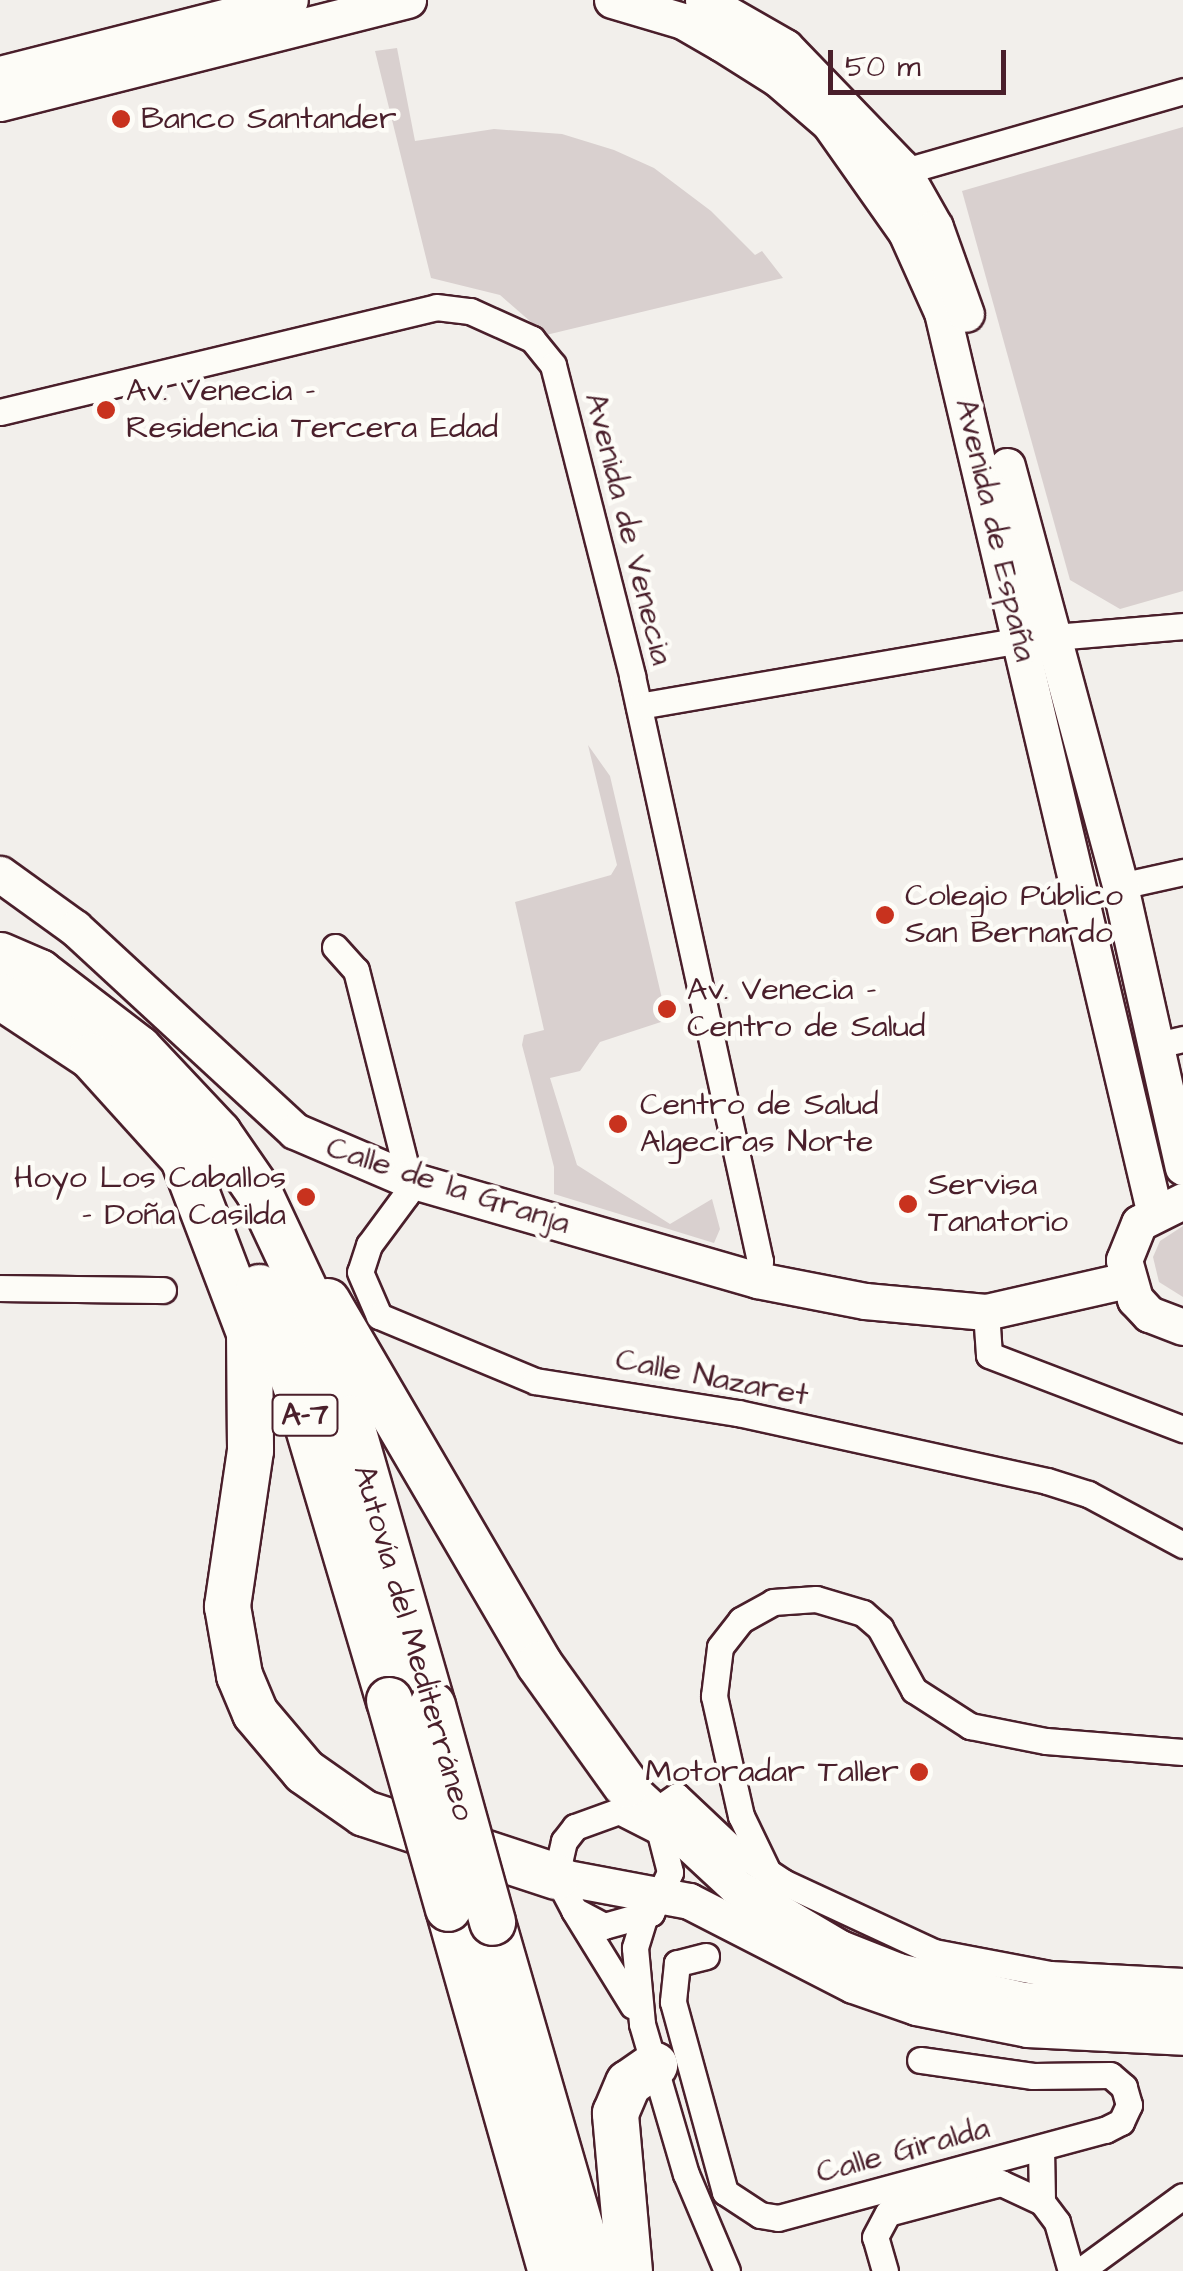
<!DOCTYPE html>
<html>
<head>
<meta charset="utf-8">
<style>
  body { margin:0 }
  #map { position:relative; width:1183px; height:2271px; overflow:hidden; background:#f2efeb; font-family:"Architects Daughter",sans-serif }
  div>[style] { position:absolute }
  .green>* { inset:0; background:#d9d0cf }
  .roads { filter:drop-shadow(2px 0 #4a1f2b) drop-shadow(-2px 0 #4a1f2b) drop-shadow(0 2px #4a1f2b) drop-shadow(0 -2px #4a1f2b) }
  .street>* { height:25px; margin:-12.5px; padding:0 12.5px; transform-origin:12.5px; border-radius:12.5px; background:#fdfcf7 }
  .secondary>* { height:35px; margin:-17.5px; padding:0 17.5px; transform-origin:17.5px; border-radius:17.5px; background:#fdfcf7 }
  .highway>* { height:45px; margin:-22.5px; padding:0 22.5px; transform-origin:22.5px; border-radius:22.5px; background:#fdfcf7 }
  .bridges { filter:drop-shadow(2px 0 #4a1f2b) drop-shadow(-2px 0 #4a1f2b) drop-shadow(0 2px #4a1f2b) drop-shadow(0 -2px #4a1f2b) }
  .highway-bridge>* { height:45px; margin:-22.5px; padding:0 22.5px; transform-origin:22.5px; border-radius:22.5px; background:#fdfcf7 }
  .dots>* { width:28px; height:28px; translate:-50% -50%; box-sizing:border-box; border:5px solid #fdfcf7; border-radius:50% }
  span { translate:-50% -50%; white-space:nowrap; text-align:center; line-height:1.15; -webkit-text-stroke:9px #fdfcf7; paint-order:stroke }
  .shield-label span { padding:2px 8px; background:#fdfcf7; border:2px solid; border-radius:8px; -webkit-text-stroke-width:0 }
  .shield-label { font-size:30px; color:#4a1f2b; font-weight:700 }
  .poi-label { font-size:32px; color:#4a1f2b }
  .left { translate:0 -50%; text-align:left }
  .right { translate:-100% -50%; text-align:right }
  .street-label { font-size:32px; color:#4a1f2b }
  .scale { position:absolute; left:828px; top:50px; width:178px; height:45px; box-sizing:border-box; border:5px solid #4a1f2b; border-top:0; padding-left:12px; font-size:30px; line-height:35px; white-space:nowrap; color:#4a1f2b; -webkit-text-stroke:8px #fdfcf7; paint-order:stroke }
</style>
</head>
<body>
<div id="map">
  <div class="green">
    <i style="clip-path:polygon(397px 48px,415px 141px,494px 129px,562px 134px,614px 150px,654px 168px,711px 211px,755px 255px,762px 251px,783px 278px,546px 335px,500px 295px,431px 278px,375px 51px)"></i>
    <i style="clip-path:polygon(1183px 127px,1183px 591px,1120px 609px,1070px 580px,962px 191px)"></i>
    <i style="clip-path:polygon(588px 745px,610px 776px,667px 1020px,600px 1042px,580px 1071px,550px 1078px,577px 1165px,670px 1224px,712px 1199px,720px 1229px,714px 1243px,554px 1194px,554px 1167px,522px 1045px,524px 1035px,544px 1030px,515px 902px,611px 875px,617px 865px)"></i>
    <i style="clip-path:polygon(1183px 1226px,1183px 1297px,1159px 1282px,1153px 1257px,1160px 1241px)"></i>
  </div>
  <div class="roads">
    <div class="street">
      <i style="left:891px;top:175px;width:304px;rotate:-16deg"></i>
      <i style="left:0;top:412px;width:448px;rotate:-13.5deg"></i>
      <i style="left:436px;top:307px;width:34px;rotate:7deg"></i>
      <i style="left:470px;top:311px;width:68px;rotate:24.3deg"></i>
      <i style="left:532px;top:339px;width:33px;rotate:51deg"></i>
      <i style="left:553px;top:365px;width:321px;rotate:75.7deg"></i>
      <i style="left:632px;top:676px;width:599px;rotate:77.66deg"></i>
      <i style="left:760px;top:1261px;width:19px;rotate:99deg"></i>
      <i style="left:639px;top:706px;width:387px;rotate:-9.8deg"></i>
      <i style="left:1020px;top:640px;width:164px;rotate:-4.9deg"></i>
      <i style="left:1120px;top:886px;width:65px;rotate:-12.5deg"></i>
      <i style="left:335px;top:947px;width:31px;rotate:48deg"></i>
      <i style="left:356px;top:970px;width:203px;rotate:75.8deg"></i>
      <i style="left:406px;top:1167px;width:28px;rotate:90deg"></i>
      <i style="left:406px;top:1195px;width:62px;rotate:126.5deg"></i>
      <i style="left:369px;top:1245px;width:28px;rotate:108deg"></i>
      <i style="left:360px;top:1272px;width:48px;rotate:66.6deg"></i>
      <i style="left:379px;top:1316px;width:169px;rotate:22.6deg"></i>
      <i style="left:535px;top:1381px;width:206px;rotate:9deg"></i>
      <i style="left:738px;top:1413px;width:316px;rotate:12.4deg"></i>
      <i style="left:1047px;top:1481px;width:43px;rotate:17.6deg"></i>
      <i style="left:1088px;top:1494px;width:108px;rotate:28.2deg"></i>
      <i style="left:1157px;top:1045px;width:27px;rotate:-13deg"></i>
      <i style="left:0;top:1288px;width:163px;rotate:0.7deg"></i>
      <i style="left:986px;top:1312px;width:43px;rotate:86deg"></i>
      <i style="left:989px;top:1355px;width:208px;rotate:20.9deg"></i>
      <i style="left:644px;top:1819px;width:40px;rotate:-34.9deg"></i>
      <i style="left:677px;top:1796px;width:77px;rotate:43.4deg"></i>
      <i style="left:733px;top:1849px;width:60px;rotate:33.4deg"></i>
      <i style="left:783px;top:1882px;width:166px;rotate:24.9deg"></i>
      <i style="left:934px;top:1952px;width:118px;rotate:10.7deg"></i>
      <i style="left:1050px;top:1974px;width:133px;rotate:3deg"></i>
      <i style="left:656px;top:1830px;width:42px;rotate:-152.8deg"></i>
      <i style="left:619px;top:1811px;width:47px;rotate:160deg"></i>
      <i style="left:575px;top:1827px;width:18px;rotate:128deg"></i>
      <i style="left:564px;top:1841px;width:36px;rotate:103deg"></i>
      <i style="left:556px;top:1876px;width:38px;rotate:62deg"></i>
      <i style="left:574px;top:1910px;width:34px;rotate:28deg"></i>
      <i style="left:604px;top:1926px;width:49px;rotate:-15.5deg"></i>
      <i style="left:651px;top:1913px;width:45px;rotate:-65.1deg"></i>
      <i style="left:670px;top:1872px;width:40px;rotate:-104.4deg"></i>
      <i style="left:768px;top:1872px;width:62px;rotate:-115.7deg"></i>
      <i style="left:741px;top:1816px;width:123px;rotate:-102.7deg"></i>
      <i style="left:714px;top:1696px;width:49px;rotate:-83deg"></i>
      <i style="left:720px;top:1647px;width:34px;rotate:-52deg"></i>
      <i style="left:741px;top:1620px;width:37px;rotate:-29deg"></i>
      <i style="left:773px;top:1602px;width:43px;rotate:-4deg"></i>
      <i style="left:816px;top:1599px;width:49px;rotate:16.6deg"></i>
      <i style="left:863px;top:1613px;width:23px;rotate:41deg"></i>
      <i style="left:880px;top:1628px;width:71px;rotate:61.3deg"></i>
      <i style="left:914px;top:1690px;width:67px;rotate:32.7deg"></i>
      <i style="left:970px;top:1726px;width:77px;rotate:11.2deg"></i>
      <i style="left:1046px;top:1741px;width:137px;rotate:4.6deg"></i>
      <i style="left:575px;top:1912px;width:110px;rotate:58.3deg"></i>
      <i style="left:644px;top:1918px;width:31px;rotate:107deg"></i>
      <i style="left:635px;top:1948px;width:76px;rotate:84.7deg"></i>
      <i style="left:642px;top:2024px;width:156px;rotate:73.7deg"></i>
      <i style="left:686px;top:2174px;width:105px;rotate:67.1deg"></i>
      <i style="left:706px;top:1956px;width:30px;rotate:166deg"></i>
      <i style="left:677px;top:1963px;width:39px;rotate:96deg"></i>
      <i style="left:673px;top:2002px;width:197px;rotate:74.7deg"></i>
      <i style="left:725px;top:2192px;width:42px;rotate:33.3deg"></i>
      <i style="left:760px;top:2215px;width:18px;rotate:9deg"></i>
      <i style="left:778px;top:2218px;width:339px;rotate:-15.1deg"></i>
      <i style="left:1105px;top:2130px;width:18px;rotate:-27deg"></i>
      <i style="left:1121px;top:2122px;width:19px;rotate:-65deg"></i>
      <i style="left:1129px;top:2105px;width:19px;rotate:-106deg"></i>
      <i style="left:1124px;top:2087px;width:18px;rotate:-139deg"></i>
      <i style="left:1110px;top:2075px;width:77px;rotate:179.3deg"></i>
      <i style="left:1033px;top:2076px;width:114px;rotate:-171.9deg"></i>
      <i style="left:1041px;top:2148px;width:54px;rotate:88.9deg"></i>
      <i style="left:885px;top:2271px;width:35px;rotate:-106deg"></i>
      <i style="left:875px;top:2237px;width:27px;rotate:-62deg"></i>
      <i style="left:888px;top:2213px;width:117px;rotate:-14.9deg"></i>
      <i style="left:1001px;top:2183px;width:45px;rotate:24.9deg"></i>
      <i style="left:1042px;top:2202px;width:25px;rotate:53deg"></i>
      <i style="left:1057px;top:2222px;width:51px;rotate:74.1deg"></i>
      <i style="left:1080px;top:2271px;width:127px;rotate:-36.1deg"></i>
    </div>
    <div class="secondary">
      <i style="left:612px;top:0;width:74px;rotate:16.5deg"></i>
      <i style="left:683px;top:21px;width:44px;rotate:30.1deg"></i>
      <i style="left:721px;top:43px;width:67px;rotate:32.3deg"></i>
      <i style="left:778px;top:79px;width:67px;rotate:40.8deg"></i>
      <i style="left:829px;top:123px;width:133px;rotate:54.8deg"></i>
      <i style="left:906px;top:232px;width:88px;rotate:65.8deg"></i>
      <i style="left:942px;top:312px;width:923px;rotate:76.72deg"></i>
      <i style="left:703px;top:0;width:95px;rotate:29.8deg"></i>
      <i style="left:785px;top:47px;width:167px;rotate:46deg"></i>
      <i style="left:901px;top:167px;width:69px;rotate:60.5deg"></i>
      <i style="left:935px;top:227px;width:92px;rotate:70.4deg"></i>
      <i style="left:0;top:74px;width:299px;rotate:-14.3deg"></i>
      <i style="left:0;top:103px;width:421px;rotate:-14.2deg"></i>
      <i style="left:1007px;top:466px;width:435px;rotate:74.9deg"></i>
      <i style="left:1120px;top:886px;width:288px;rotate:77.4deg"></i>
      <i style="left:0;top:874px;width:92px;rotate:35.8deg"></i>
      <i style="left:75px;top:928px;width:299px;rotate:42.7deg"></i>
      <i style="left:295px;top:1131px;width:122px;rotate:23.2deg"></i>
      <i style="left:407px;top:1179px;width:364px;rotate:16.1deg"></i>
      <i style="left:757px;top:1280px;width:110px;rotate:11deg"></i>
      <i style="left:865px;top:1301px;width:121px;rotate:5.2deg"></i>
      <i style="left:986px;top:1312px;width:145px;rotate:-12.8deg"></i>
      <i style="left:1183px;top:1201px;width:49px;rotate:153.4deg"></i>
      <i style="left:1139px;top:1223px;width:40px;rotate:112deg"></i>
      <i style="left:1124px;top:1260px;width:41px;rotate:74.2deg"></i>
      <i style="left:1135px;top:1299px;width:21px;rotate:47deg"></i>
      <i style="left:1149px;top:1314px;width:36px;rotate:21deg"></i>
      <i style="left:625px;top:1784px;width:150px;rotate:42.8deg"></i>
      <i style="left:735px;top:1886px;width:122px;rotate:30.6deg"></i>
      <i style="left:840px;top:1948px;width:62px;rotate:21.6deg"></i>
      <i style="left:898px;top:1971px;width:129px;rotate:13deg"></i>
      <i style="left:1024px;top:2000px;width:159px;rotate:3.6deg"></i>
      <i style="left:556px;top:1876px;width:135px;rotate:10.6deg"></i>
      <i style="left:689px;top:1901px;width:184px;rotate:27.1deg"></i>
      <i style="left:853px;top:1985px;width:67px;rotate:19.2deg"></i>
      <i style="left:916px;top:2007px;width:113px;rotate:11.2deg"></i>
      <i style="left:1027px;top:2029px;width:156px;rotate:2.9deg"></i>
    </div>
    <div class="highway">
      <i style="left:0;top:955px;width:43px;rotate:23.6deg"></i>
      <i style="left:39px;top:972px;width:125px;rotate:37.5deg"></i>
      <i style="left:138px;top:1048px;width:117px;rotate:46.7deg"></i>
      <i style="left:218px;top:1133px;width:70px;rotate:55.4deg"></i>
      <i style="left:258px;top:1191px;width:113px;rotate:64.8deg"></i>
      <i style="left:306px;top:1293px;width:132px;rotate:71deg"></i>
      <i style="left:349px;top:1418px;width:299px;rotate:73.9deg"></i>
      <i style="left:0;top:996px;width:109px;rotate:33.4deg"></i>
      <i style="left:91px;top:1056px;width:154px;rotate:47.9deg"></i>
      <i style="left:179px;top:1148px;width:197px;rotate:69.2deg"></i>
      <i style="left:249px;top:1332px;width:118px;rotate:89.5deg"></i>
      <i style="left:250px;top:1450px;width:158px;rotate:98.4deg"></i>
      <i style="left:227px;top:1606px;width:70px;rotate:80.1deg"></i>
      <i style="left:239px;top:1675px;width:41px;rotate:67.2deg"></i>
      <i style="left:255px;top:1713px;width:76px;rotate:49.8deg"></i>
      <i style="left:304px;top:1771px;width:73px;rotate:35deg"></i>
      <i style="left:364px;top:1813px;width:202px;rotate:18.2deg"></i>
      <i style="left:259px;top:1287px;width:107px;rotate:69.7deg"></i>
      <i style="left:296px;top:1387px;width:327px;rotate:73.5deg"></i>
      <i style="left:327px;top:1301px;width:420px;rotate:59.7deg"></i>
      <i style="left:539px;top:1664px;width:148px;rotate:54.4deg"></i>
      <i style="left:448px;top:1908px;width:377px;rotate:74.2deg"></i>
      <i style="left:492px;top:1922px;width:363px;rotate:73.9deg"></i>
      <i style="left:629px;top:2271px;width:159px;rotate:-95.1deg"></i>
      <i style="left:615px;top:2113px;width:33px;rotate:-67deg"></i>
      <i style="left:628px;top:2083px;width:32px;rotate:-35deg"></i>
    </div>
  </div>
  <div class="bridges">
    <div class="highway-bridge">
      <i style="left:389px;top:1700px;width:216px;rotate:74.2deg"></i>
      <i style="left:432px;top:1705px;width:225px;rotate:74.5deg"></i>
    </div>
  </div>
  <div class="dots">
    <i style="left:121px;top:119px;background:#c8321e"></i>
    <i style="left:106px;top:410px;background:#c8321e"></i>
    <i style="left:885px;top:915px;background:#c8321e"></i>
    <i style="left:667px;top:1009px;background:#c8321e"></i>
    <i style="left:618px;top:1124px;background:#c8321e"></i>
    <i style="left:306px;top:1197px;background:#c8321e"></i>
    <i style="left:908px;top:1204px;background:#c8321e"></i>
    <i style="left:919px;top:1772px;background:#c8321e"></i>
  </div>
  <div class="shield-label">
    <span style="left:305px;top:1415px">A-7</span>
  </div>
  <div class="poi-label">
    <span class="left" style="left:141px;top:119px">Banco Santander</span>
    <span class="left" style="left:126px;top:410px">Av. Venecia -<br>Residencia Tercera Edad</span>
    <span class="left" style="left:905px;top:915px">Colegio Público<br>San Bernardo</span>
    <span class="left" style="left:687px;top:1009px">Av. Venecia -<br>Centro de Salud</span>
    <span class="left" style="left:640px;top:1124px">Centro de Salud<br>Algeciras Norte</span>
    <span class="right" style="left:286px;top:1197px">Hoyo Los Caballos<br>- Doña Casilda</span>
    <span class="left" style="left:928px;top:1204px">Servisa<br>Tanatorio</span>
    <span class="right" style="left:899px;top:1772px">Motoradar Taller</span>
  </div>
  <div class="street-label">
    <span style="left:628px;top:529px;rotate:76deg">Avenida de Venecia</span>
    <span style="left:995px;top:530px;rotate:77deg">Avenida de España</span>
    <span style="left:448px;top:1186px;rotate:18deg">Calle de la Granja</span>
    <span style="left:712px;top:1378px;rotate:11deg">Calle Nazaret</span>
    <span style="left:413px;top:1643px;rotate:74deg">Autovía del Mediterráneo</span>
    <span style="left:903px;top:2151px;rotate:-15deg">Calle Giralda</span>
  </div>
  <div class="scale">50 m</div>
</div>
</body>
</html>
